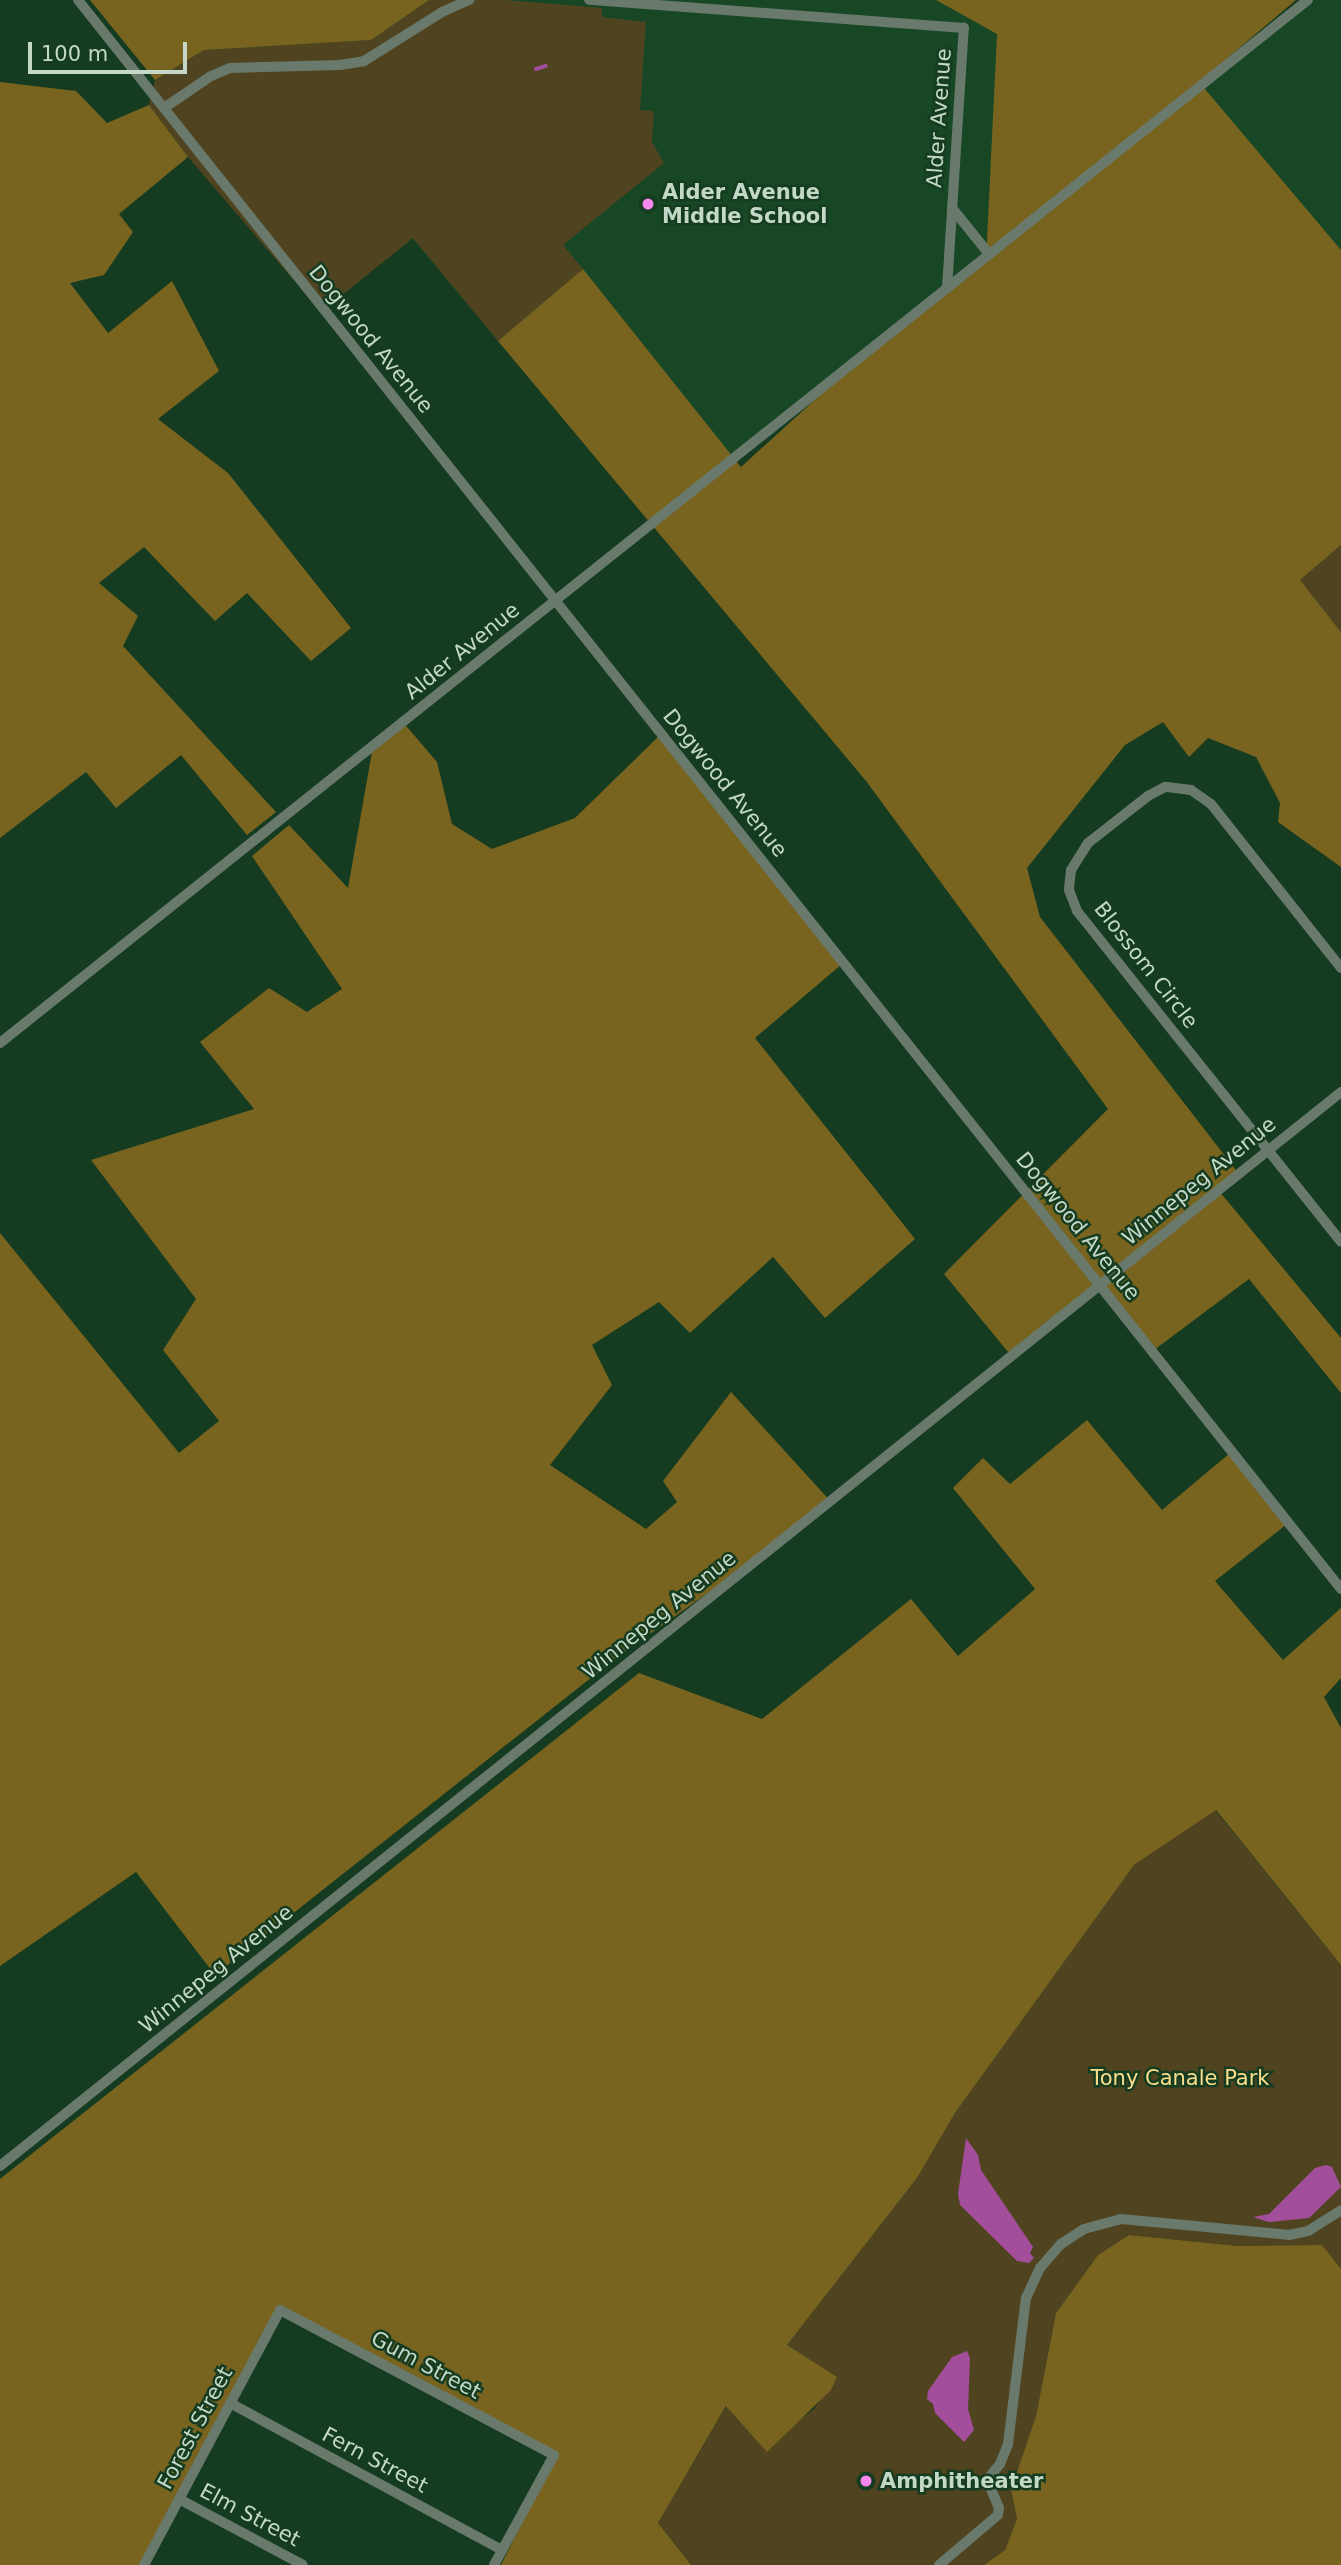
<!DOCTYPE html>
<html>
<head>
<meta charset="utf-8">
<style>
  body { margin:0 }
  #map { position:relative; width:1341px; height:2565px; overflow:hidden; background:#153c20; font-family:"DejaVu Sans",sans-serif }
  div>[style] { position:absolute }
  .built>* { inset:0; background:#184726 }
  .green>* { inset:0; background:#504420 }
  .forest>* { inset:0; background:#78631f }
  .water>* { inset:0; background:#a24e9b }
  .stream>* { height:3.5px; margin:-1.75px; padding:0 1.75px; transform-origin:1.75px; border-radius:1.75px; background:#a24e9b }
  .street>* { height:10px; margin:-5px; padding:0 5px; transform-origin:5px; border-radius:5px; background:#697a6c }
  .dots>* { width:19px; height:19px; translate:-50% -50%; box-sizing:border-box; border:4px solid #153c20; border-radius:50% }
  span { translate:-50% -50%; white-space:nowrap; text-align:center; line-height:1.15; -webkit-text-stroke:5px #153c20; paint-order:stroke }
  .street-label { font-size:21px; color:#c3d8c7 }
  .poi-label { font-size:21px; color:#c3d8c7; font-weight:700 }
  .left { translate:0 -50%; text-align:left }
  .park-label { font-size:21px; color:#fbdd8b }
  .scale { position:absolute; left:28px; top:42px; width:159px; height:32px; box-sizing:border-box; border:4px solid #c3d8c7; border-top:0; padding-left:9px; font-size:21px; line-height:24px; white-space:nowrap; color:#c3d8c7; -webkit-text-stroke:5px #153c20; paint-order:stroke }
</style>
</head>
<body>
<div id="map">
  <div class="built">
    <i style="clip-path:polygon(208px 0,1034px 0,1129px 143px,733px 458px,583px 270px,498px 341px,412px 238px,321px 312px)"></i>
    <i style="clip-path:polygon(1308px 0,1341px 0,1341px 262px,1199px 88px)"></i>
  </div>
  <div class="green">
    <i style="clip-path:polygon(429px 0,505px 0,602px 8px,602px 17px,646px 22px,640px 110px,654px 111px,652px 142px,664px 163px,563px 245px,583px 269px,498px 341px,413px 238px,321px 312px,188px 157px,149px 105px,155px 80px,204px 50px,371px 40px)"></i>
    <i style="clip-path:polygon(1341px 545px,1341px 632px,1300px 580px)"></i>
    <i style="clip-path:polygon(1215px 1810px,1341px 1965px,1341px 2269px,1321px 2245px,1238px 2246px,1129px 2235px,1098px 2255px,1056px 2313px,1036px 2416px,1011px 2489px,1017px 2519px,1005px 2550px,984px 2565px,691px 2565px,658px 2523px,727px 2405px,793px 2425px,814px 2409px,836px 2377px,787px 2345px,917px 2178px,955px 2113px,1134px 1865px)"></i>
  </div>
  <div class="forest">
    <i style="clip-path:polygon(90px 0,429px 0,371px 40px,204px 50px,155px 80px)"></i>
    <i style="clip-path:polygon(936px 0,1296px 0,1199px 82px,1341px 250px,1341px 545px,1300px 580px,1341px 632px,1341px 867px,1278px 822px,1280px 803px,1256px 757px,1208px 738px,1189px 757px,1163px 722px,1125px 745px,1027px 868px,1040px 917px,1239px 1174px,1219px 1191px,1341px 1338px,1341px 1393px,1249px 1279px,1150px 1353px,1100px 1290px,1013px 1358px,944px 1274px,1108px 1109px,866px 781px,498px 341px,583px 269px,741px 467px,864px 355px,986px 260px,997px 34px)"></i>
    <i style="clip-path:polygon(0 82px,76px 91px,107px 123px,149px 105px,188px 157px,119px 214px,133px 232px,104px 275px,70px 283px,108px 333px,172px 281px,219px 371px,158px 419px,228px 473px,351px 628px,311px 661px,247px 593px,215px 621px,144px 547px,99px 583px,138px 616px,123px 646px,276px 812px,247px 835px,181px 755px,116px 808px,86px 772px,0 838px)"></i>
    <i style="clip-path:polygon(402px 721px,437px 762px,452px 824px,492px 849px,575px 818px,660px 735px,842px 964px,755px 1038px,915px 1239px,825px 1318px,773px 1257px,690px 1333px,659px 1302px,592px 1345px,612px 1385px,550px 1465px,646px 1529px,677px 1502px,663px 1481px,731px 1392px,833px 1504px,616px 1658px,215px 1975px,136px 1872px,0 1966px,0 1233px,179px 1453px,219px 1421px,163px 1350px,196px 1299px,91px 1160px,254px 1109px,200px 1042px,269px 988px,307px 1012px,342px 989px,252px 856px,289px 825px,348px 888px,373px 746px)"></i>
    <i style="clip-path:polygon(1087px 1420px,1162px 1510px,1230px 1453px,1287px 1524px,1215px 1581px,1283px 1660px,1341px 1608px,1341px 1678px,1324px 1697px,1341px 1728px,1341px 1965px,1216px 1810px,1134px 1865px,955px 2113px,917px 2178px,787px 2345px,837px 2377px,831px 2390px,767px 2452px,726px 2406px,658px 2523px,691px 2565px,501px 2565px,554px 2459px,282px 2312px,145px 2565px,0 2565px,0 2179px,639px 1673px,762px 1719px,911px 1599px,958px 1656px,1035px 1589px,953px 1488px,983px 1458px,1010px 1484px)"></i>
    <i style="clip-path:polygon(1129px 2235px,1238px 2246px,1322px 2245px,1341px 2269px,1341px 2565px,984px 2565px,1005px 2550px,1017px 2519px,1011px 2489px,1036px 2416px,1056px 2313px,1098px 2255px)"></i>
  </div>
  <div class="water">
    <i style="clip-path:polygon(966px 2138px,978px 2155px,981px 2170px,1033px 2247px,1030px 2253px,1034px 2258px,1029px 2263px,1017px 2261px,960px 2205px,958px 2194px)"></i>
    <i style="clip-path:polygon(1326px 2165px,1332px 2167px,1341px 2187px,1309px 2218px,1269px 2222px,1253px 2217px,1269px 2214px,1315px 2168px)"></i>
    <i style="clip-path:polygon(967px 2351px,970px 2358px,968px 2409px,974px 2430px,964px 2442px,935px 2413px,933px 2404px,927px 2399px,928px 2391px,952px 2357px)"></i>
  </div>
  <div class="stream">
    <i style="left:536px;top:69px;width:10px;rotate:-17deg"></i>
  </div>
  <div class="street">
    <i style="left:78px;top:0;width:2030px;rotate:51.52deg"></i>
    <i style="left:164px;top:108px;width:57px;rotate:-34.2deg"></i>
    <i style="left:211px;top:76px;width:21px;rotate:-23deg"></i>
    <i style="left:230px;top:68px;width:110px;rotate:-1.6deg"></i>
    <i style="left:340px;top:65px;width:24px;rotate:-9deg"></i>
    <i style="left:364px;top:61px;width:92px;rotate:-32.1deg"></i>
    <i style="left:442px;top:12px;width:30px;rotate:-24deg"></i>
    <i style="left:952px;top:208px;width:59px;rotate:51.2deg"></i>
    <i style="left:947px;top:288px;width:462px;rotate:-38.6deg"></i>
    <i style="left:1341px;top:968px;width:209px;rotate:-128.4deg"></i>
    <i style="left:1211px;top:804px;width:24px;rotate:-145deg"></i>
    <i style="left:1191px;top:790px;width:26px;rotate:-173deg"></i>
    <i style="left:1165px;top:787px;width:19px;rotate:152deg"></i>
    <i style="left:1148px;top:796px;width:76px;rotate:141.9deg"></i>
    <i style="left:1088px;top:843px;width:32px;rotate:122deg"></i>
    <i style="left:1071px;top:870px;width:20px;rotate:96deg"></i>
    <i style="left:1069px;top:890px;width:22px;rotate:69deg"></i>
    <i style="left:1077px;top:911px;width:423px;rotate:51.4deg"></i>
    <i style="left:0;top:1043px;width:1211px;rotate:-38.56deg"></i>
    <i style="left:947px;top:288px;width:261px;rotate:-86.3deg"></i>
    <i style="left:964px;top:28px;width:376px;rotate:-175.7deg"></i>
    <i style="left:0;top:2166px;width:1718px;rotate:-38.69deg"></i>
    <i style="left:230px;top:2403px;width:309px;rotate:28.4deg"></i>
    <i style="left:179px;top:2499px;width:140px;rotate:28deg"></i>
    <i style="left:144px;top:2565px;width:289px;rotate:-61.9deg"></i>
    <i style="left:280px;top:2310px;width:310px;rotate:27.9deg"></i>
    <i style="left:554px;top:2455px;width:125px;rotate:118.6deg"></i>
    <i style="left:939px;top:2565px;width:77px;rotate:-40.3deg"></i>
    <i style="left:998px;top:2515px;width:7px;rotate:-82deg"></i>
    <i style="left:999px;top:2508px;width:30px;rotate:-113deg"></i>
    <i style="left:987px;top:2480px;width:21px;rotate:-51deg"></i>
    <i style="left:1000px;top:2464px;width:22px;rotate:-68deg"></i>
    <i style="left:1008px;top:2444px;width:147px;rotate:-83deg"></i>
    <i style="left:1026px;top:2298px;width:33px;rotate:-65deg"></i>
    <i style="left:1040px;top:2268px;width:32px;rotate:-49deg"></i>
    <i style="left:1061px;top:2244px;width:27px;rotate:-33deg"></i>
    <i style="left:1084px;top:2229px;width:38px;rotate:-15deg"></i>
    <i style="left:1121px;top:2219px;width:169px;rotate:5.4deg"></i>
    <i style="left:1289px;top:2235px;width:19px;rotate:-12deg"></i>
    <i style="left:1308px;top:2231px;width:39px;rotate:-32deg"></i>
  </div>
  <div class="dots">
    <i style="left:648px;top:204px;background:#f688ec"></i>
    <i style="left:866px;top:2481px;background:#f688ec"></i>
  </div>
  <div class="street-label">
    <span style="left:939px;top:118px;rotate:-86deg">Alder Avenue</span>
    <span style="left:371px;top:339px;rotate:51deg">Dogwood Avenue</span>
    <span style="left:462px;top:651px;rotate:-39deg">Alder Avenue</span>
    <span style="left:725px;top:783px;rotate:51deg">Dogwood Avenue</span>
    <span style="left:1146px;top:965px;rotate:52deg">Blossom Circle</span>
    <span style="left:1199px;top:1181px;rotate:-39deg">Winnepeg Avenue</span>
    <span style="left:1078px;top:1226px;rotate:51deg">Dogwood Avenue</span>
    <span style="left:659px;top:1615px;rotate:-39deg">Winnepeg Avenue</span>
    <span style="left:216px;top:1969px;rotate:-39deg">Winnepeg Avenue</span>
    <span style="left:426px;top:2365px;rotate:28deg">Gum Street</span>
    <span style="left:195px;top:2428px;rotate:-62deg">Forest Street</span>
    <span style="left:375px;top:2460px;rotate:28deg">Fern Street</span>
    <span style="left:250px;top:2515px;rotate:28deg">Elm Street</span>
  </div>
  <div class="poi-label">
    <span class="left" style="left:662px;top:204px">Alder Avenue<br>Middle School</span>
    <span class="left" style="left:880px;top:2481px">Amphitheater</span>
  </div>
  <div class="park-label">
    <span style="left:1180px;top:2078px">Tony Canale Park</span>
  </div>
  <div class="scale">100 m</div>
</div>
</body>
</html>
